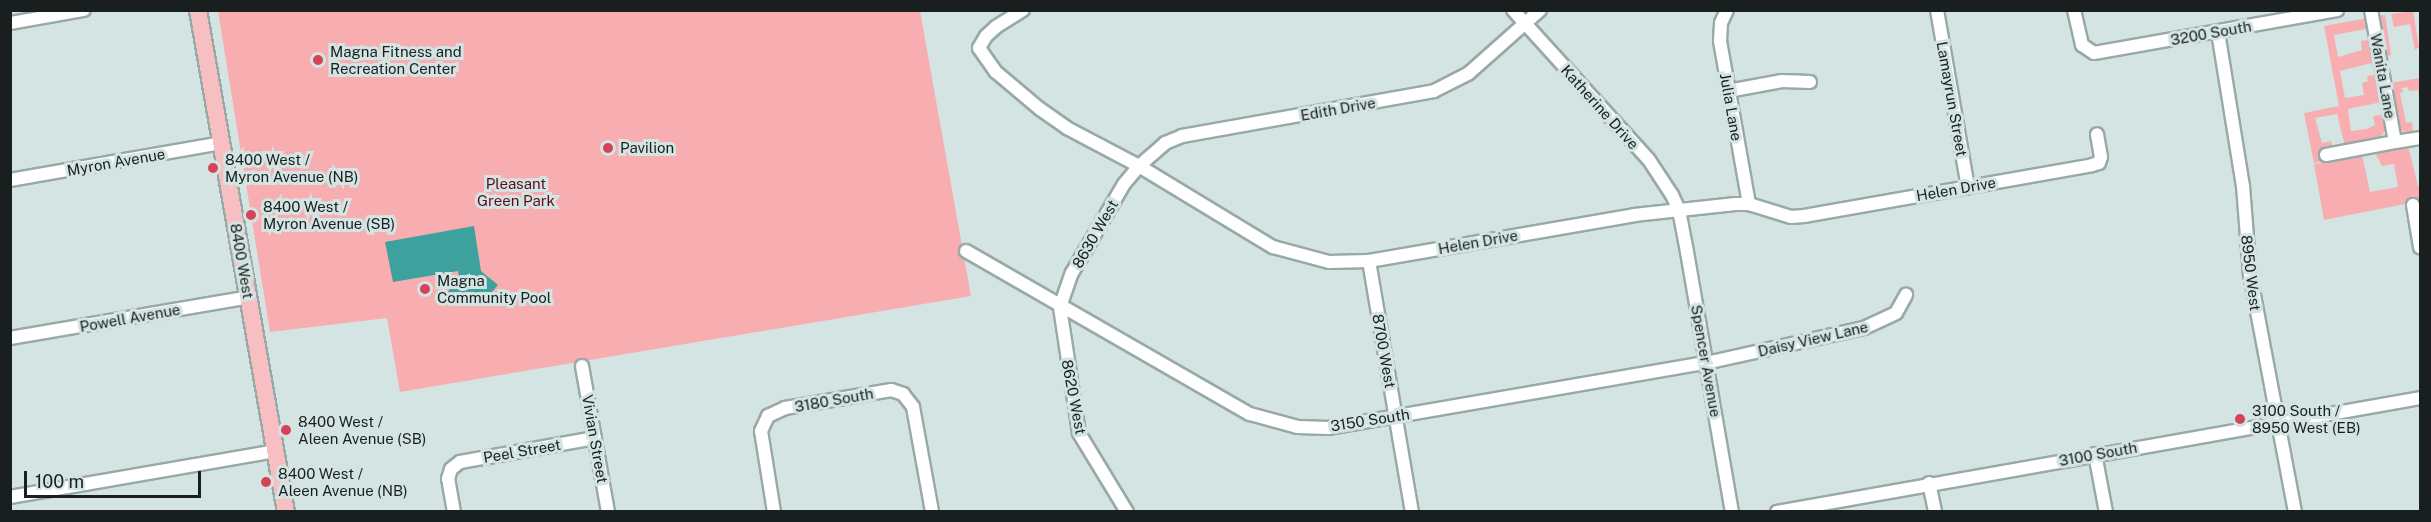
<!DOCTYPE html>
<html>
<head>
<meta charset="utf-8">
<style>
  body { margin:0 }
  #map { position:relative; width:2431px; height:522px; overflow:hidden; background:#d3e4e3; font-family:"Public Sans",sans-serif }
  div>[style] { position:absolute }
  .green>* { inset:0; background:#f8aeb1 }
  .water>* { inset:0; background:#3da19d }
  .roads { filter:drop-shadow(2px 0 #98a9a7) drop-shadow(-2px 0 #98a9a7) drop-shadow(0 2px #98a9a7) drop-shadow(0 -2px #98a9a7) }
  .minor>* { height:12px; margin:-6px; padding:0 6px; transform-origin:6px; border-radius:6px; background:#fff }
  .major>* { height:16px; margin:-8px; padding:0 8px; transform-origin:8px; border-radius:8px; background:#f7bfc2 }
  .dots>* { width:16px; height:16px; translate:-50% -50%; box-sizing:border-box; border:3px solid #d3e4e3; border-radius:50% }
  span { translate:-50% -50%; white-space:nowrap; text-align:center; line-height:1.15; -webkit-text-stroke:6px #d3e4e3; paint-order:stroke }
  .street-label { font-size:15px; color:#191f1e }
  .poi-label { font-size:15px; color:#191f1e }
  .left { translate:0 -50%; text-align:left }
  .park-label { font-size:15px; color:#600b1c }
  .frame { position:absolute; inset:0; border:12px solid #191f1e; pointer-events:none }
  .scale { position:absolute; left:24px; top:471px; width:177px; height:27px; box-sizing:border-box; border:3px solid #191f1e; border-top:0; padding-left:8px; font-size:18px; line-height:21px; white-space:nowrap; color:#191f1e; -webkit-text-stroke:4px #d3e4e3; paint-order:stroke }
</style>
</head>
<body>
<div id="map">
  <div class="green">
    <i style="clip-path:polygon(218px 11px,920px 11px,971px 296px,400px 392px,387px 318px,270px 332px)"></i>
    <i style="clip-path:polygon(2413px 11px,2419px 47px,2415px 50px,2410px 24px,2394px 27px,2391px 14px)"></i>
    <i style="clip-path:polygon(2385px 15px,2391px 55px,2385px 56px,2378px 16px)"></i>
    <i style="clip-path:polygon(2367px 18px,2369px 27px,2366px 29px,2334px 35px,2338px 57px,2362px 50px,2361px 41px,2368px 40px,2371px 40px,2375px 62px,2340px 71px,2345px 98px,2364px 95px,2362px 83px,2368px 81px,2367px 76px,2375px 75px,2377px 75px,2382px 102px,2348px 109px,2351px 131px,2367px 129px,2375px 125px,2373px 116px,2381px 115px,2384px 115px,2385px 131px,2378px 139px,2345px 146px,2337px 114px,2315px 118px,2322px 143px,2331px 141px,2332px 145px,2332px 148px,2322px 148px,2323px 155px,2319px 156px,2323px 157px,2324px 161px,2314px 163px,2304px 113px,2339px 106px,2324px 26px)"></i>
    <i style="clip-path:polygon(2420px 78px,2420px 106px,2418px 90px,2409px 91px,2407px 87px,2402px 88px,2403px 92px,2400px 93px,2406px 123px,2412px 122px,2413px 130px,2410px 134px,2401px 130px,2397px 124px,2390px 83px)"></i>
    <i style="clip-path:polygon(2408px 146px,2418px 186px,2420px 186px,2420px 201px,2324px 220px,2314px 164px,2362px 155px,2370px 192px,2398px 187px,2394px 164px,2382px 166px,2376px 155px,2377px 152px)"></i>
  </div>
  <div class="water">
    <i style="clip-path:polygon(474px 226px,481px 271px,498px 285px,491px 293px,470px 301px,451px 297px,447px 293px,459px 277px,458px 271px,393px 282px,385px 242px)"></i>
  </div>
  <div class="roads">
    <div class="minor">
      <i style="left:1023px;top:10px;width:32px;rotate:148deg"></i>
      <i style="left:996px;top:27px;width:13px;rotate:138deg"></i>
      <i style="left:986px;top:36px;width:14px;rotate:120deg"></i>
      <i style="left:979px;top:48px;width:29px;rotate:55deg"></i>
      <i style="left:996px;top:72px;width:57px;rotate:40.1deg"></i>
      <i style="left:1040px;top:109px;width:33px;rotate:35deg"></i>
      <i style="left:1067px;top:128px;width:81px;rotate:27.8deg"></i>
      <i style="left:1139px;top:166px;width:157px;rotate:31.2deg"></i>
      <i style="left:1273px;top:247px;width:58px;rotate:15deg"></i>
      <i style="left:1329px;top:262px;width:40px;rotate:-1.4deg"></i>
      <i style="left:1369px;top:261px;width:269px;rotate:-9.8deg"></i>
      <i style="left:1634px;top:215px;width:102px;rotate:-6.2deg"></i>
      <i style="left:1735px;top:204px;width:14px"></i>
      <i style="left:1749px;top:204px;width:44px;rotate:17.2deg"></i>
      <i style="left:1791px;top:217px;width:13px;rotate:-4deg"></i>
      <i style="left:1804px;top:216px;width:292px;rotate:-10deg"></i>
      <i style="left:2092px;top:165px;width:7px;rotate:-16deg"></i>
      <i style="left:2099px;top:163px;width:6px;rotate:-72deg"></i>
      <i style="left:2101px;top:157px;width:23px;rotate:-100deg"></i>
      <i style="left:1513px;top:10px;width:202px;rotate:47.8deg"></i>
      <i style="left:1649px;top:160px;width:42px;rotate:56.7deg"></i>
      <i style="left:1672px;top:195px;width:17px;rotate:65deg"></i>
      <i style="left:1679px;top:210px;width:43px;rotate:79.2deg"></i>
      <i style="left:1687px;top:252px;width:264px;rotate:80.2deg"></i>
      <i style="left:1727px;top:10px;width:14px;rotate:115deg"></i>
      <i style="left:1721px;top:23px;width:18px;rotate:93deg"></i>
      <i style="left:1720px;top:41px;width:166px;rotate:79.9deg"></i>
      <i style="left:1937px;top:10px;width:180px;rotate:80.1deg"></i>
      <i style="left:2074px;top:10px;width:36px;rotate:77deg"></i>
      <i style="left:2082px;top:45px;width:14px;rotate:34deg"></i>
      <i style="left:2094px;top:53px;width:247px;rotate:-10deg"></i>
      <i style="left:10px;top:23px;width:75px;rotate:-10deg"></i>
      <i style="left:2218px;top:32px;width:156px;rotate:80.8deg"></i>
      <i style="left:2243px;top:186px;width:88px;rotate:85.5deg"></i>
      <i style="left:2250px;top:274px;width:242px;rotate:79.3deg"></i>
      <i style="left:1728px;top:91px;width:55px;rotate:-10.5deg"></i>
      <i style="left:1782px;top:81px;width:28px;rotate:2deg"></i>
      <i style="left:2395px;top:142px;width:25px;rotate:-9deg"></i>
      <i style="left:2326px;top:155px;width:70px;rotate:-10.7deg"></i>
      <i style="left:2395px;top:142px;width:134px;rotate:-100.3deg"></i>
      <i style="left:10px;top:180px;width:214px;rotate:-9.9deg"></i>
      <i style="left:2413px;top:205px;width:43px;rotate:80.5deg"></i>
      <i style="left:966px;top:251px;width:327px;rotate:29.9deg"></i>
      <i style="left:1250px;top:414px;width:50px;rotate:15.2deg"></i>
      <i style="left:1298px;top:427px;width:30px;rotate:2deg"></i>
      <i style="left:1328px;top:428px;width:384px;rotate:-9.8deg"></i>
      <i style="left:1706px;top:363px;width:162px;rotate:-12.5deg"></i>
      <i style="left:1864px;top:328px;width:35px;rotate:-25deg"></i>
      <i style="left:1896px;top:313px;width:21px;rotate:-61deg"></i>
      <i style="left:1369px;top:261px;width:255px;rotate:80.3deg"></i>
      <i style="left:10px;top:338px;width:242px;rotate:-9.7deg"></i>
      <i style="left:582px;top:366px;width:148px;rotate:79.9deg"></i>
      <i style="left:2095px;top:454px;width:59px;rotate:79.3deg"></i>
      <i style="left:1929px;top:483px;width:30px;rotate:78deg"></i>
      <i style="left:10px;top:497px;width:269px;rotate:-9.8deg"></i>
      <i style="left:454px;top:512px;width:34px;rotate:-100deg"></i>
      <i style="left:448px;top:479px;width:10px;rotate:-73deg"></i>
      <i style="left:451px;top:469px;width:11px;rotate:-38deg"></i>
      <i style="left:460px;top:462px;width:137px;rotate:-10.1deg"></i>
      <i style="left:774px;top:512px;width:82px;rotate:-99.1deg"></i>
      <i style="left:761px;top:431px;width:17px;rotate:-65deg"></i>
      <i style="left:768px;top:416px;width:19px;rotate:-25deg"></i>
      <i style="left:785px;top:408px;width:108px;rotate:-9.6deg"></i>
      <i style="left:891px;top:390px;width:13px;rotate:18deg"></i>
      <i style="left:903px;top:394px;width:16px;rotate:52deg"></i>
      <i style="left:913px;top:407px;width:107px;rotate:79.7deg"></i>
      <i style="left:1127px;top:512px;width:92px;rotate:-121.3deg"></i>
      <i style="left:1079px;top:433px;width:127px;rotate:-98.6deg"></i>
      <i style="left:1060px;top:307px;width:36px;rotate:-71deg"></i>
      <i style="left:1072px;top:273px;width:103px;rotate:-59.7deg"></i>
      <i style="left:1124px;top:184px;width:23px;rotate:-50deg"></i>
      <i style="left:1139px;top:166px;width:35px;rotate:-41deg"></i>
      <i style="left:1165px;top:143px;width:18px;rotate:-22deg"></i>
      <i style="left:1182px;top:136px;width:256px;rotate:-10.1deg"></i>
      <i style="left:1434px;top:91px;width:39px;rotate:-27deg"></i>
      <i style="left:1469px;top:73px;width:95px;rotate:-41.6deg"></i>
      <i style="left:1777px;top:512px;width:653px;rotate:-10.05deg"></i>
    </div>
    <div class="major">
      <i style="left:198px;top:10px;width:510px;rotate:80.06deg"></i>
    </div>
  </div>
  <div class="dots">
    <i style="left:318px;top:60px;background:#d44357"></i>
    <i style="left:608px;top:148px;background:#d44357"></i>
    <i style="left:213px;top:168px;background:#d44357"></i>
    <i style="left:251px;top:215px;background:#d44357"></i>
    <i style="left:425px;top:289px;background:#d44357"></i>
    <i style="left:2240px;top:419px;background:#d44357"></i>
    <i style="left:286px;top:430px;background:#d44357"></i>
    <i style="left:266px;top:482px;background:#d44357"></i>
  </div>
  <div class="street-label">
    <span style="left:2211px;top:33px;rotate:-10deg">3200 South</span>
    <span style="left:2383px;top:76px;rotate:80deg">Wanita Lane</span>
    <span style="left:1952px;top:99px;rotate:80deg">Lamayrun Street</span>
    <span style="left:1600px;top:107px;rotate:48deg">Katherine Drive</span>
    <span style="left:1731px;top:107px;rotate:80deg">Julia Lane</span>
    <span style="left:1338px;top:109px;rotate:-10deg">Edith Drive</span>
    <span style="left:116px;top:162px;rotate:-10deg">Myron Avenue</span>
    <span style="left:1956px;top:189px;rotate:-10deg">Helen Drive</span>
    <span style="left:1095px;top:234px;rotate:-60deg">8630 West</span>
    <span style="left:1478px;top:242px;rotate:-10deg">Helen Drive</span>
    <span style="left:242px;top:261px;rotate:80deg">8400 West</span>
    <span style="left:2251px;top:273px;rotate:83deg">8950 West</span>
    <span style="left:130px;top:318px;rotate:-10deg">Powell Avenue</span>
    <span style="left:1813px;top:339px;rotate:-13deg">Daisy View Lane</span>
    <span style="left:1384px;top:351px;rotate:80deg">8700 West</span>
    <span style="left:1706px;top:361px;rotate:80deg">Spencer Avenue</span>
    <span style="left:1074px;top:397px;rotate:79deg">8620 West</span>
    <span style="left:834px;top:400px;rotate:-10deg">3180 South</span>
    <span style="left:1370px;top:420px;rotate:-9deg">3150 South</span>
    <span style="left:595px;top:439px;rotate:80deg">Vivian Street</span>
    <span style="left:522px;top:451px;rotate:-10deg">Peel Street</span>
    <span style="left:2098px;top:454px;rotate:-10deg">3100 South</span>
  </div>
  <div class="poi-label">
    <span class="left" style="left:330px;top:60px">Magna Fitness and<br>Recreation Center</span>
    <span class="left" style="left:620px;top:148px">Pavilion</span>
    <span class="left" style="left:225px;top:168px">8400 West /<br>Myron Avenue (NB)</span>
    <span class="left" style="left:263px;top:215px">8400 West /<br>Myron Avenue (SB)</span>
    <span class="left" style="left:437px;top:289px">Magna<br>Community Pool</span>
    <span class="left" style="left:2252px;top:419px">3100 South /<br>8950 West (EB)</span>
    <span class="left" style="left:298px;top:430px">8400 West /<br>Aleen Avenue (SB)</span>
    <span class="left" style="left:278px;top:482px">8400 West /<br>Aleen Avenue (NB)</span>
  </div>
  <div class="park-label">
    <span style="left:516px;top:192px">Pleasant<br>Green Park</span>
  </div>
  <div class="frame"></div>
  <div class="scale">100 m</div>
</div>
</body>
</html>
